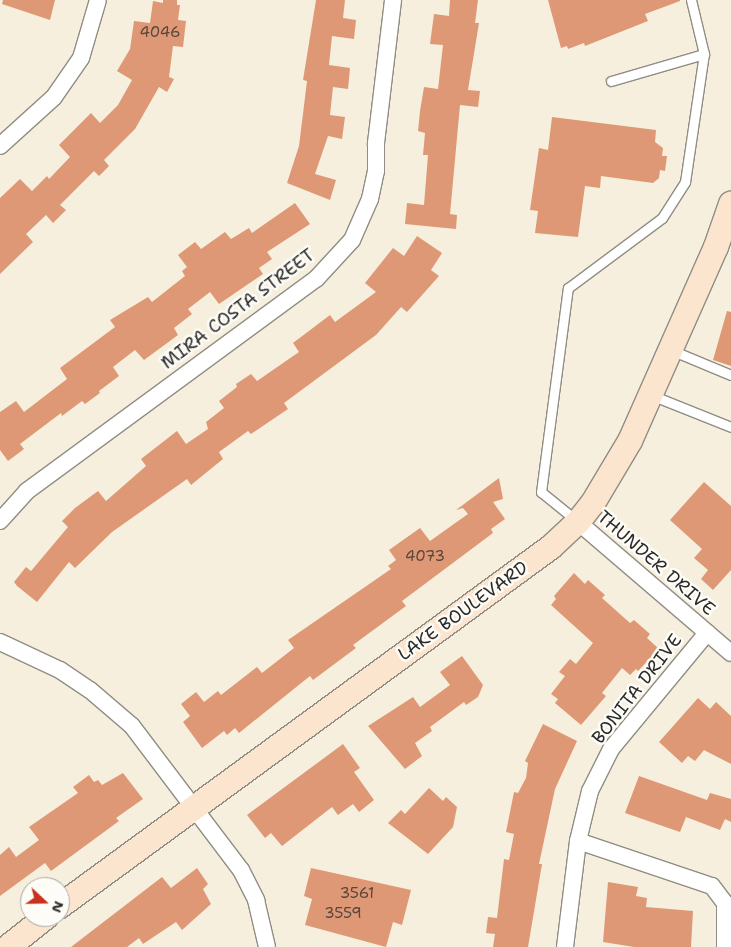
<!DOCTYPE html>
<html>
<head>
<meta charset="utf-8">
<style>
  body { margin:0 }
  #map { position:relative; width:731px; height:947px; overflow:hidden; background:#f6efde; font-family:"Shantell Sans",sans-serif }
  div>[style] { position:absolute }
  .building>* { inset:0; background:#df9875 }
  .roads { filter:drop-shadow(1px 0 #908d84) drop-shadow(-1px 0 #908d84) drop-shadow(0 1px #908d84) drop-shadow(0 -1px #908d84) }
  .service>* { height:9px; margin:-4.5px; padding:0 4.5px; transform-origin:4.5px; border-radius:4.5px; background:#fff }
  .minor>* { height:16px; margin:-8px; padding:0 8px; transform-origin:8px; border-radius:8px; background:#fff }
  .secondary>* { height:24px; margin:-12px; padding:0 12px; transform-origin:12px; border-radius:12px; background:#fce5cf }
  span { translate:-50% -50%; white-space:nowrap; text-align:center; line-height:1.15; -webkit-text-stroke:5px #fdfcf7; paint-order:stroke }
  .number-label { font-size:15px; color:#58463e }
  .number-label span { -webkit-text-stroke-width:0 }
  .street-label { font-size:18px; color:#2b2b2b }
  .north { position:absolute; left:20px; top:877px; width:50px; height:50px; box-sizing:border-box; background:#fdfcf7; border:1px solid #a9a8a5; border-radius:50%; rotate:111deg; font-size:14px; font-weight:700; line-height:20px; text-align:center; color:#2b2b2b }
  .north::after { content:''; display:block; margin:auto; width:18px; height:22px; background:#c8321e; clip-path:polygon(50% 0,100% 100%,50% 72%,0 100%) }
</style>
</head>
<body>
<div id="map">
  <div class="building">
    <i style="clip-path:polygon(3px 0,55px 0,50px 20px,2px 4px)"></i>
    <i style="clip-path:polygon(163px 0,177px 0,177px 5px,180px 5px,178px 20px,186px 21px,183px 47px,173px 46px,169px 77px,174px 79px,167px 92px,159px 87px,135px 129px,104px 160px,109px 166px,99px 176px,94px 171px,60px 205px,66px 210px,53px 223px,46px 215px,26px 234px,33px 242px,0 274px,0 198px,20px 179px,32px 191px,47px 176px,49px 179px,70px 157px,59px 145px,91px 113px,100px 123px,118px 105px,132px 80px,117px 71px,130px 49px,134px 21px,150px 23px,153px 1px,163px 3px)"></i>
    <i style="clip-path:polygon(316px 0,345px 0,343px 18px,356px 20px,354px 39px,332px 36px,329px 65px,350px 68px,348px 89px,333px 87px,330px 115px,345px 117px,342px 139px,328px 136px,315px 174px,336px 180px,330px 200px,287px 183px,299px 146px,307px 81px,303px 80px)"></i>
    <i style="clip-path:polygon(450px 0,478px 0,475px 23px,479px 23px,468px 90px,480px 91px,478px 107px,460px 105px,450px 214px,457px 215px,456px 229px,405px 224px,407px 203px,424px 205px,428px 155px,423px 155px,425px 133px,418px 131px,420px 111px,424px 87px,438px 89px,443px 45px,430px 44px,434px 14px,449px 16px)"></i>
    <i style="clip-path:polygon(548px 0,680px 0,680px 1px,645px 14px,648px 21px,585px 46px,584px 43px,568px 49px,567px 46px,561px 48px)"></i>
    <i style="clip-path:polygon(552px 117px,656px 130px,655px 142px,663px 148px,662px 156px,667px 156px,665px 171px,660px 170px,659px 178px,653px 183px,601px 176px,600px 188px,585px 186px,578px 237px,535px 233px,538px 211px,530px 210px,539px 148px,548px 150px)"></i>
    <i style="clip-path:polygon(295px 203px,310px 224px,267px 252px,272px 259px,259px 268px,263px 274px,219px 304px,210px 292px,188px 309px,192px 314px,174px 328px,178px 335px,144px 360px,135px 350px,113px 367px,119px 376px,99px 391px,100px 393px,85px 404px,82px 401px,62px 416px,61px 413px,20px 444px,24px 449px,8px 461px,0 450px,0 412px,16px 401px,24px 412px,67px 379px,60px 368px,115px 327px,110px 320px,148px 297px,152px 302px,185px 276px,182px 271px,187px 267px,178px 255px,195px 242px,201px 249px,225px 232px,231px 239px,249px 228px,252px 233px)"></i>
    <i style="clip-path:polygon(417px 236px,442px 253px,431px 270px,439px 276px,407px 312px,401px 307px,376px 335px,284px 403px,288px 409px,251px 434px,248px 431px,219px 452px,223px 459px,191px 485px,187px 479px,112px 532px,75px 568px,69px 562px,37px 602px,17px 586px,14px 582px,26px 567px,31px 571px,68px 527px,62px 521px,75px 508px,98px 491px,106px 501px,146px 466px,141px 459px,177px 431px,186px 444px,208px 429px,206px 422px,224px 408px,219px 401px,237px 387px,236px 384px,251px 374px,257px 381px,299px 352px,293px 343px,330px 315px,335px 322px,376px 292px,365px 283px,393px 248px,404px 256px)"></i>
    <i style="clip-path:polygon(727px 311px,731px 312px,731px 366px,713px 360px)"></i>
    <i style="clip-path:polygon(499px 478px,503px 499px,493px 502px,505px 519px,491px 529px,493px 533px,402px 601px,406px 606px,353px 645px,356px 648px,313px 680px,310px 676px,239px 733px,235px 728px,227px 735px,224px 731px,202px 748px,183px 722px,190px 716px,181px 704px,196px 692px,204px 702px,218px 691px,221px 695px,257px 667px,262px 673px,294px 648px,288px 640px,391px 569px,388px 566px,396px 560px,389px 550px,420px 528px,430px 541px,468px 514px,463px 508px,456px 510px)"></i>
    <i style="clip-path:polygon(704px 482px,731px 506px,731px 570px,713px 590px,701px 579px,708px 570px,694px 558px,702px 549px,670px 520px)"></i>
    <i style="clip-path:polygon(574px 573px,585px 584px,588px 580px,605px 595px,602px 598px,630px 623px,634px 620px,650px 634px,647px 638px,659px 649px,638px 671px,636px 669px,630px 675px,622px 668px,602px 693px,606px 696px,581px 725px,555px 703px,558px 699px,551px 694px,565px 676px,559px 672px,570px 659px,576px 664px,593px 643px,551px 605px,556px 599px,554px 596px)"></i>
    <i style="clip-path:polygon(462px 656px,483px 685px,478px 697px,466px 705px,464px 702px,430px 727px,432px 731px,415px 743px,422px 756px,405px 769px,368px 726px,413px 697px,420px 707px,450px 685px,440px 672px)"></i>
    <i style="clip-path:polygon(698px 698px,710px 709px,716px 702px,731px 716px,731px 764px,704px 750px,695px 761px,688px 756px,682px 763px,659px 742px)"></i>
    <i style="clip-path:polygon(543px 724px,577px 741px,555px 789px,539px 864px,542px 864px,528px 947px,493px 947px,495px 934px,486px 933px,488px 917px,497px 918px,504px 859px,509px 860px,514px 834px,506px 832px,514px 792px,518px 793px,526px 778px,528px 763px,525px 761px)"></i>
    <i style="clip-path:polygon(343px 744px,360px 768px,354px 772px,374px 800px,359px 812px,353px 804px,338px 815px,332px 807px,282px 846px,271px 833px,265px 838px,247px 815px)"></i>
    <i style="clip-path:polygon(123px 773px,143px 799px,116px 818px,119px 821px,51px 871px,45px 863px,0 896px,0 855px,9px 847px,16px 857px,39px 840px,29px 827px,78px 793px,73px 787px,89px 775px,94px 782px,98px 780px,102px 785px)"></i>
    <i style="clip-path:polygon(639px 776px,707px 800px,710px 793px,731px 799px,731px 822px,725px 819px,720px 830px,686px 817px,680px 832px,625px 813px)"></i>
    <i style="clip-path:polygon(429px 788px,443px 801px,446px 797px,457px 807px,453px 827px,428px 854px,388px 823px,401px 810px,405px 814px)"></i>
    <i style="clip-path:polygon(197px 868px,208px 884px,203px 889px,211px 904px,182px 930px,176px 922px,143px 944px,139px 938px,127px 947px,71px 947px,162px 877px,171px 888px)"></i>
    <i style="clip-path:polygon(311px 868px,411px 890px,402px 925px,393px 922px,386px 947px,305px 925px,312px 899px,304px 896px)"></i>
    <i style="clip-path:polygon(608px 882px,638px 887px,636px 896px,647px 898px,646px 907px,693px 911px,691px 947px,634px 947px,603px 942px)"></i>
  </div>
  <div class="roads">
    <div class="service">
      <i style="left:611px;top:81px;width:97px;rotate:-16.2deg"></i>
      <i style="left:671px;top:350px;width:65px;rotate:22.6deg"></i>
      <i style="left:651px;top:395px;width:86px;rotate:21.8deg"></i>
      <i style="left:577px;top:521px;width:46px;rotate:-141.1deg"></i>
      <i style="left:541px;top:492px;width:206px;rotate:-82.5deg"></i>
      <i style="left:568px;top:288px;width:117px;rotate:-36.7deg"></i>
      <i style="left:662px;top:218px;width:43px;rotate:-57.4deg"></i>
      <i style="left:685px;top:182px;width:129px;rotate:-81.6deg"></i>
      <i style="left:704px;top:54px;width:56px;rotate:-103.5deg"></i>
    </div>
    <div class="minor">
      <i style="left:0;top:146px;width:73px;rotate:-42.2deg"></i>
      <i style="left:54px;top:97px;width:47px;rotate:-55.3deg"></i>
      <i style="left:81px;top:58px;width:60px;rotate:-73.7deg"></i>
      <i style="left:0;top:521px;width:40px;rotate:-48deg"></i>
      <i style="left:27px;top:491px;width:358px;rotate:-36.3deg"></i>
      <i style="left:316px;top:279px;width:53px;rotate:-47.3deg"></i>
      <i style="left:352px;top:240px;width:45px;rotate:-66.3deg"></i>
      <i style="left:370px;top:199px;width:29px;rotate:-78deg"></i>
      <i style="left:376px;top:171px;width:28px;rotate:-90deg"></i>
      <i style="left:376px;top:143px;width:144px;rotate:-83.2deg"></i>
      <i style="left:578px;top:522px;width:201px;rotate:40.6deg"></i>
      <i style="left:0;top:642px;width:66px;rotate:25deg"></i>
      <i style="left:60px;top:670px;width:36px;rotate:34deg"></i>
      <i style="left:90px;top:690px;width:55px;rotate:40.6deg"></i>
      <i style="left:132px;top:726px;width:181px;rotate:52.9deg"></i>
      <i style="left:241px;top:870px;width:34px;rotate:63deg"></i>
      <i style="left:256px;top:900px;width:48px;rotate:76.8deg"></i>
      <i style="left:578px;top:841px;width:141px;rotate:18.6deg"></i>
      <i style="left:712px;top:886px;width:21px;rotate:53deg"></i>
      <i style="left:725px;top:903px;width:44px;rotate:90deg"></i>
      <i style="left:565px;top:947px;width:107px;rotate:-83deg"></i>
      <i style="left:578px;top:841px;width:51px;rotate:-76.5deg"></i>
      <i style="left:590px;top:791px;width:47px;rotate:-63.4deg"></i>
      <i style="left:611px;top:749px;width:151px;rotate:-50.4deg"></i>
    </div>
    <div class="secondary">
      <i style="left:60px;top:906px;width:608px;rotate:-36.17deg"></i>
      <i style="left:551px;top:547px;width:37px;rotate:-43deg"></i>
      <i style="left:578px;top:522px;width:24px;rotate:-52deg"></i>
      <i style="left:593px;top:503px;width:72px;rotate:-59.2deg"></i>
      <i style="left:630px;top:441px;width:212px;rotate:-66.1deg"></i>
      <i style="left:716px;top:247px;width:46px;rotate:-70.8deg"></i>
      <i style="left:8px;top:947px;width:48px;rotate:-38.3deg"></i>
    </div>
  </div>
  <div class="number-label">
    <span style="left:160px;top:33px">4046</span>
    <span style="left:425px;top:557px">4073</span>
    <span style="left:357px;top:894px">3561</span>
    <span style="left:343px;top:914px">3559</span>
  </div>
  <div class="street-label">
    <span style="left:238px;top:309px;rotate:-37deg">MIRA COSTA STREET</span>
    <span style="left:656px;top:563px;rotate:41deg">THUNDER DRIVE</span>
    <span style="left:463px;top:611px;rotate:-36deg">LAKE BOULEVARD</span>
    <span style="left:637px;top:689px;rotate:-52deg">BONITA DRIVE</span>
  </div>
  <div class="north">N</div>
</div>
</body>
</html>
